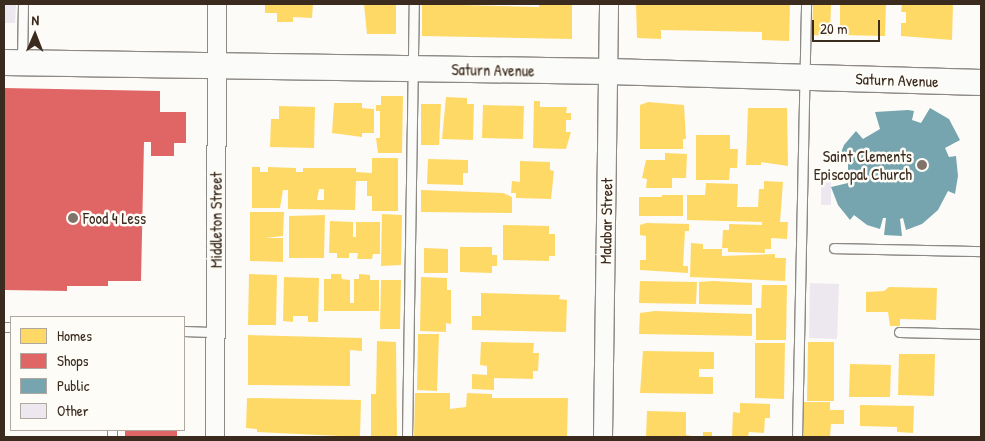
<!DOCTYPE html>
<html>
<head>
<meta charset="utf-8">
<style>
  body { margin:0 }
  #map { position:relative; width:985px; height:441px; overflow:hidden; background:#fcfbf8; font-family:"Patrick Hand",sans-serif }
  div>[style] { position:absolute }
  .homes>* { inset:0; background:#ffd966 }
  .shops>* { inset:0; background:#e06666 }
  .public>* { inset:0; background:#76a5af }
  .building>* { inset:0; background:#ede8ef }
  .roads { filter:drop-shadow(1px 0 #8d8985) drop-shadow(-1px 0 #8d8985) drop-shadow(0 1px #8d8985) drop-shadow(0 -1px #8d8985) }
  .lane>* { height:9px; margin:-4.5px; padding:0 4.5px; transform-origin:4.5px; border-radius:4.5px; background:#fbfbf9 }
  .street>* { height:18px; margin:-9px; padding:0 9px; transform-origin:9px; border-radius:9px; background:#fbfbf9 }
  .secondary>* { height:25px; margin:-12.5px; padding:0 12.5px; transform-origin:12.5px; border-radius:12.5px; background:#fbfbf9 }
  .dots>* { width:14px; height:14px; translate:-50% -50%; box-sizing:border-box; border:2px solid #fdfcf7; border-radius:50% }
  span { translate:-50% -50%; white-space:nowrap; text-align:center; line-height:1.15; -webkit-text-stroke:5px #fdfcf7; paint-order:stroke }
  .street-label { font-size:16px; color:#3b2a1e }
  .poi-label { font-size:16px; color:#3b2a1e }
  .right { translate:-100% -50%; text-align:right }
  .left { translate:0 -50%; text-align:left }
  .frame { position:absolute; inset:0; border:5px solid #3b2a1e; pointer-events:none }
  .legend { position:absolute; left:10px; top:316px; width:175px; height:115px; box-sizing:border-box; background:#fdfcf7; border:1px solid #afa8a0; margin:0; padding:6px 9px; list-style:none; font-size:15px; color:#3b2a1e }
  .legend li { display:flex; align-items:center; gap:10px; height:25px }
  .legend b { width:25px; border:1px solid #afa8a0 }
  .north { position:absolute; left:10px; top:10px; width:50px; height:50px; -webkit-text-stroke:4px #fdfcf7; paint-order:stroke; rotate:1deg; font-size:14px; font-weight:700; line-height:20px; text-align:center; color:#3b2a1e }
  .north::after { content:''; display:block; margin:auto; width:18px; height:22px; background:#3b2a1e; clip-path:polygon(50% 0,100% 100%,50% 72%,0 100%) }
  .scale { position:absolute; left:812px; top:20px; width:68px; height:22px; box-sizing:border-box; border:2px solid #3b2a1e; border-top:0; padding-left:6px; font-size:15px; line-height:18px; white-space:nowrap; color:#3b2a1e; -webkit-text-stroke:4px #fdfcf7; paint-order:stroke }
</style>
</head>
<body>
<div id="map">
  <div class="homes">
    <i style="clip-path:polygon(265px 4px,313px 4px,312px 18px,293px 17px,293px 22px,277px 22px,277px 13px,265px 13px)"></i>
    <i style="clip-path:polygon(364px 4px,396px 4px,396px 34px,367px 34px)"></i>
    <i style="clip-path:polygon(422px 4px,539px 7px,539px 4px,572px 4px,572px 39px,422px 36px)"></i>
    <i style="clip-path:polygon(636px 4px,790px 4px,789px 41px,762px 40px,762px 32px,661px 30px,661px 39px,637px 38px)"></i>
    <i style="clip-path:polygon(813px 4px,831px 4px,830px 36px,812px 35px)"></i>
    <i style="clip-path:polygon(840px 4px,886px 5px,885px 36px,840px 35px)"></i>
    <i style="clip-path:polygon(902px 4px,953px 4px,952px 40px,901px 36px,901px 23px,906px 23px,906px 12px,901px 12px)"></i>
    <i style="clip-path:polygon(381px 96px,403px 96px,402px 153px,378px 153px,376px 138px,380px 138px,380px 111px,376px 111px,376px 105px,381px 105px)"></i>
    <i style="clip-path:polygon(446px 97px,467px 98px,467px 104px,474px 104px,473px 140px,442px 139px)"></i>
    <i style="clip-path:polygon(534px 101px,540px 101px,540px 107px,567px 107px,566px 113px,571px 113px,571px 120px,566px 120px,566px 132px,571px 132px,566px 149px,533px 148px)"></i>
    <i style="clip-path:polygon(648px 102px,684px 105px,686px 139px,683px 139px,683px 149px,640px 149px,640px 105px)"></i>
    <i style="clip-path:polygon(334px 103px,362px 103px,362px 108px,374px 109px,374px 133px,362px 133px,362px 137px,332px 133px)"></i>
    <i style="clip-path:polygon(421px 104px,441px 104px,439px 145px,421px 145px)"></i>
    <i style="clip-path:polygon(483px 105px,524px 106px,523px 139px,482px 138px)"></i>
    <i style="clip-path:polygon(279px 106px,315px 107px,314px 148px,270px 147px,271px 119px,279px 119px)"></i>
    <i style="clip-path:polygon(748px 108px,787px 108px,788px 166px,761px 162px,761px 165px,746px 165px)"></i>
    <i style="clip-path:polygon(696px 135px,730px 135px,730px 149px,738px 149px,737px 168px,730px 168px,729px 180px,696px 180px)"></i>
    <i style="clip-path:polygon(665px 153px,687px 154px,686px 178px,672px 178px,672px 188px,646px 188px,647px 179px,642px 178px,646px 160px,665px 160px)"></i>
    <i style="clip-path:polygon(evenodd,372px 158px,398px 158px,398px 211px,372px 211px,372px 196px,367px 196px,367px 181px,356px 181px,355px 210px,288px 209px,288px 190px,283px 190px,280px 208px,252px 208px,252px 167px,260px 167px,260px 172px,268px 172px,268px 167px,296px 168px,296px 172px,303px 172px,303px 168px,356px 168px,356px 172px,372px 173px,372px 158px,319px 189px,324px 189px,324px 200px,317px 200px,319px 189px)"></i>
    <i style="clip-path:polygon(428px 159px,468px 160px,468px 173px,463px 173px,463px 185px,427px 184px)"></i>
    <i style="clip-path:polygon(520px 161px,550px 162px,550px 170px,554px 171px,551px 199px,516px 198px,516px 193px,511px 193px,512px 181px,520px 182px)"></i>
    <i style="clip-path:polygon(764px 181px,783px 182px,780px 222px,788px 222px,787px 239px,771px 238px,771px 249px,765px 249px,765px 253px,728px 252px,728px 248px,722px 248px,723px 230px,729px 230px,729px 224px,762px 225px,762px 222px,687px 220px,687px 195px,705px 195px,706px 183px,738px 184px,737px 207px,758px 207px,759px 189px,764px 189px)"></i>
    <i style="clip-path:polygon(421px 190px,503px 193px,512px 197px,512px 213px,421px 212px)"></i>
    <i style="clip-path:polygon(662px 195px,683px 195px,683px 216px,639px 216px,639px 197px,662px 197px)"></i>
    <i style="clip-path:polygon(250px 212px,284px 212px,283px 236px,265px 238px,283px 238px,283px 262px,250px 261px)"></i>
    <i style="clip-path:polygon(382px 214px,402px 215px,401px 265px,381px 266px)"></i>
    <i style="clip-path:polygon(325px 215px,324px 258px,289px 258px,289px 216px)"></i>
    <i style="clip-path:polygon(330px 221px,353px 222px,353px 237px,356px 237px,356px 222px,380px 222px,380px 254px,373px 254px,372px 259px,357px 259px,358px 253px,349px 253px,349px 258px,337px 258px,337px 253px,329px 253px)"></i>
    <i style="clip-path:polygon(646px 223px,689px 224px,689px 231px,685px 231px,683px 266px,688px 266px,688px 273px,640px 270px,640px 260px,646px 260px,646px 236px,640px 235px,640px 225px)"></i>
    <i style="clip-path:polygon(503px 225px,549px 226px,549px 234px,555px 234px,555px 256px,549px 256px,549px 261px,503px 260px)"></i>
    <i style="clip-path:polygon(691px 243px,703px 244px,703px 249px,722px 249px,722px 256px,775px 254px,775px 258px,786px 258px,785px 281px,690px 277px)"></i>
    <i style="clip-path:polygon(460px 247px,492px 247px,492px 255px,497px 255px,497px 266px,492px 266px,492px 273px,460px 272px)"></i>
    <i style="clip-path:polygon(424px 248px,448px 249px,448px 273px,424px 273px)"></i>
    <i style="clip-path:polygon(249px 274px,277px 275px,276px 325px,248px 325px)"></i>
    <i style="clip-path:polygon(331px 274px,341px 274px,342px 279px,350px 280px,350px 303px,354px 303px,354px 279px,359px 279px,359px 274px,370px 275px,370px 280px,379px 280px,379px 311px,324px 311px,324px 279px,331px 279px)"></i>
    <i style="clip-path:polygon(284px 277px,319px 278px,318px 322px,308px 322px,308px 316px,293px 316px,293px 322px,283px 321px)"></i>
    <i style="clip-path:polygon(421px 277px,447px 278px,447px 290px,451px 290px,451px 324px,446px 323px,446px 332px,420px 331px)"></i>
    <i style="clip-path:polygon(381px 280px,401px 280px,400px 329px,380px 329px)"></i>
    <i style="clip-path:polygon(640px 281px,697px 282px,696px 304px,639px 303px)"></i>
    <i style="clip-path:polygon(713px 281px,752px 283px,752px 305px,699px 304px,699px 282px)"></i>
    <i style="clip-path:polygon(762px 285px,787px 285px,786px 340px,756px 340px,756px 308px,761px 308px)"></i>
    <i style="clip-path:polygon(889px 287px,937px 288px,936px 320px,900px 319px,900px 326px,890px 326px,888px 312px,866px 312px,866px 292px,884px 291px)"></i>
    <i style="clip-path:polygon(481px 293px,560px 295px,559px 299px,567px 300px,566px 332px,472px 330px,472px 316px,481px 316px)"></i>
    <i style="clip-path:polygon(655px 311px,752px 314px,752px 336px,639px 334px,640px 313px)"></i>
    <i style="clip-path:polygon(418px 334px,439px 334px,437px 391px,417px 390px)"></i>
    <i style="clip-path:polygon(248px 335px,362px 338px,362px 351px,350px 350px,350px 386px,248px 385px)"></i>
    <i style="clip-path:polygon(377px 341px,396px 342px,397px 437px,371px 437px,371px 394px,376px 394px)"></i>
    <i style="clip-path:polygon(481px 342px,534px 343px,533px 353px,539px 353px,538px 371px,533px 371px,533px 379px,494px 378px,494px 390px,472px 389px,472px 374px,487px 375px,487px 366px,480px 365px)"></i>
    <i style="clip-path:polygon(808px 342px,834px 342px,834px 401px,807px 401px)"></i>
    <i style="clip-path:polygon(755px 343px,785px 343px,784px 399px,755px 398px)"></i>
    <i style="clip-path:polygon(643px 351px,714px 352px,714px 369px,699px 369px,699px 377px,713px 377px,713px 394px,640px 393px)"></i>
    <i style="clip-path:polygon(899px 354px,935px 354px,934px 396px,898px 395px)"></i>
    <i style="clip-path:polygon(850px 364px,891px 365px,890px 397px,849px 397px)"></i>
    <i style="clip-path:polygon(415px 393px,450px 393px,450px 409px,466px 407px,467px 393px,492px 394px,492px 398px,568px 398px,567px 437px,414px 437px)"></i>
    <i style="clip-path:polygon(247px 398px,361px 400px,360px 437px,257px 432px,257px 429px,246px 428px)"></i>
    <i style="clip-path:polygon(804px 402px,830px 402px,830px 410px,844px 410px,844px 424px,831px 424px,830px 437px,803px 437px)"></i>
    <i style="clip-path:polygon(740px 403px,770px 404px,770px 418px,765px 418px,764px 433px,749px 432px,748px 437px,732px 437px,733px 412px,740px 413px)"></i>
    <i style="clip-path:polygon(860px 405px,914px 406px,913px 433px,897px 432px,897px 427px,860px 426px)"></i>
    <i style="clip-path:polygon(647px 411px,686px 412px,686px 435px,698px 437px,646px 437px)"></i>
    <i style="clip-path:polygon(703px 432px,712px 432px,712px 437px,703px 437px)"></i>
  </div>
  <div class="shops">
    <i style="clip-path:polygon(4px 88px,160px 91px,160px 112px,186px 112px,186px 143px,174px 143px,174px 156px,151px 156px,151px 142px,144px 142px,141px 281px,108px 281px,108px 286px,67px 286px,67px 291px,4px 290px)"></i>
    <i style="clip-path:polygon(125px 430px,177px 430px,177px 437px,125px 437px)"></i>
  </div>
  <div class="public">
    <i style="clip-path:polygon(930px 108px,949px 119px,960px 140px,945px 148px,949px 157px,956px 156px,958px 176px,955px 194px,948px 191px,938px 210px,922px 224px,906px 230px,903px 218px,900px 219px,902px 236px,884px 235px,886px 218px,883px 218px,880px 229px,867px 225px,854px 215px,850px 220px,838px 205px,831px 187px,848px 183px,848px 163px,838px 160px,844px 145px,856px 131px,863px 139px,880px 129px,875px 112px,908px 110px,914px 111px,912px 120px,921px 123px)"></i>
  </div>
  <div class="building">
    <i style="clip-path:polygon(4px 4px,16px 4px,15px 23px,4px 23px)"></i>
    <i style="clip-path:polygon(821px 180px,831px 180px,831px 205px,821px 205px)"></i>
    <i style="clip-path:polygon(810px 283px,839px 284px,837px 339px,809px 338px)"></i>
  </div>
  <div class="roads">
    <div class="lane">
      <i style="left:22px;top:61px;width:57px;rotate:-89deg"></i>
      <i style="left:834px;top:248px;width:147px;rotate:1.2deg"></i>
      <i style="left:4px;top:327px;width:7px"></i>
      <i style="left:184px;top:331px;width:33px;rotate:2deg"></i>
      <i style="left:899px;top:332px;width:82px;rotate:1.4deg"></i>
      <i style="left:112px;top:437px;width:7px;rotate:-90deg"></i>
      <i style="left:407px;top:437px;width:433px;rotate:-89.1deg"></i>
      <i style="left:797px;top:437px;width:433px;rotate:-88.8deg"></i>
    </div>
    <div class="street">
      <i style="left:215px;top:437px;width:433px;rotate:-89.7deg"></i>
      <i style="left:603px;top:437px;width:433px;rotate:-89.2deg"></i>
    </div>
    <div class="secondary">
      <i style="left:4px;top:62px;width:604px;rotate:0.85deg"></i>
      <i style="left:608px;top:71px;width:373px;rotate:1.7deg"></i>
    </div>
  </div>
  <div class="dots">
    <i style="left:922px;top:165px;background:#7f736a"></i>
    <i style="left:73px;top:218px;background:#7f736a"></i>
  </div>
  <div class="street-label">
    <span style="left:493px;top:70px;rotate:1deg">Saturn Avenue</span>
    <span style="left:897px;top:80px;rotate:2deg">Saturn Avenue</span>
    <span style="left:216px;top:220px;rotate:-90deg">Middleton Street</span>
    <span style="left:606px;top:221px;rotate:-89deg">Malabar Street</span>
  </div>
  <div class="poi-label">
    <span class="right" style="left:912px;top:165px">Saint Clements<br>Episcopal Church</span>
    <span class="left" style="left:83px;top:218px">Food 4 Less</span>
  </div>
  <div class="frame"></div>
  <ul class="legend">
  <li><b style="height:14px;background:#ffd966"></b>Homes</li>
  <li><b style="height:14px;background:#e06666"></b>Shops</li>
  <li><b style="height:14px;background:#76a5af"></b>Public</li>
  <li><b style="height:14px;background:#ede8ef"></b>Other</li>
  </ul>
  <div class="north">N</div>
  <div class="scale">20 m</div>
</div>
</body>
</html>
